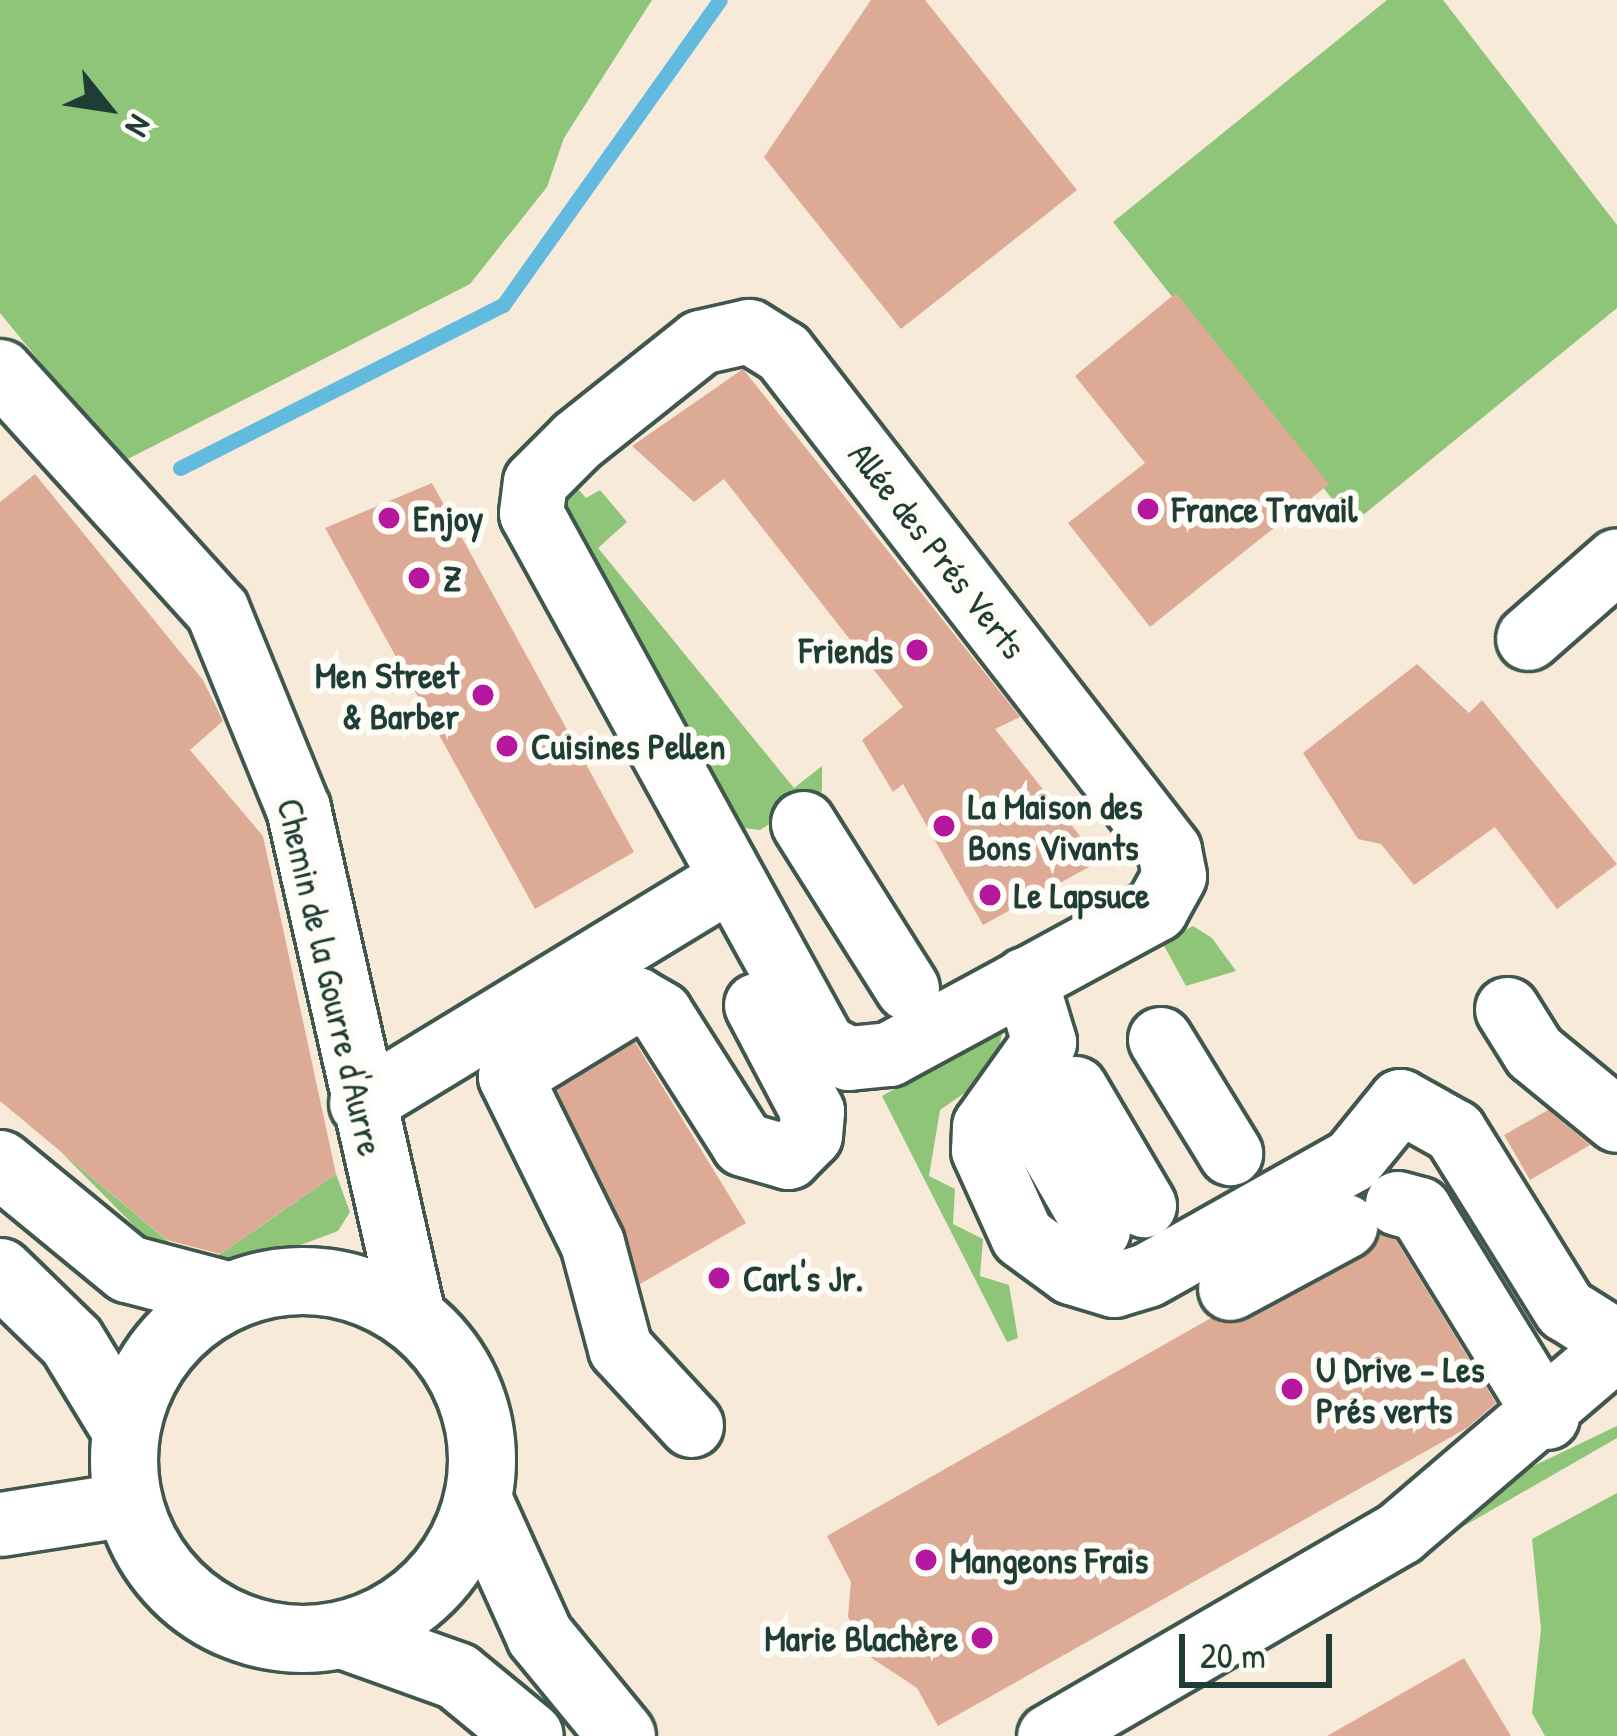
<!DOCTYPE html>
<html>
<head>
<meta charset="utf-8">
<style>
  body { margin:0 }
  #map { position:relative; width:1617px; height:1736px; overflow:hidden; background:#f8ead9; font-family:"Patrick Hand",sans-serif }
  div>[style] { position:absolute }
  .green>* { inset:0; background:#8fc578 }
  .stream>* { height:15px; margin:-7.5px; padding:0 7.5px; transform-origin:7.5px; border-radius:7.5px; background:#62badf }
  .building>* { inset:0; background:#ddaa96 }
  .roads { filter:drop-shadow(3px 0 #40574d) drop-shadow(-3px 0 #40574d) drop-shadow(0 3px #40574d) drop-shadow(0 -3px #40574d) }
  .minor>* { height:63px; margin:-31.5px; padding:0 31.5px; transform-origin:31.5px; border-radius:31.5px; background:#fff }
  .major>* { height:66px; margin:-33px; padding:0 33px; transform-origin:33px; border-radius:33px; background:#fff }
  .major>.ring { margin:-33px; padding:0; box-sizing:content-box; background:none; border:66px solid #fff; border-radius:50% }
  .dots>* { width:33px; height:33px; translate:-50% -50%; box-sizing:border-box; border:6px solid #fdfcf7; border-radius:50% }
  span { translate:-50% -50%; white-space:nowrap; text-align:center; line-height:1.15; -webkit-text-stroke:12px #fdfcf7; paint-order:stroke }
  .poi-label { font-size:36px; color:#1f3d34; font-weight:700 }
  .left { translate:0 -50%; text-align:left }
  .right { translate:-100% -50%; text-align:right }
  .street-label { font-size:36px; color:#1f3d34 }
  .north { position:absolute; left:48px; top:48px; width:120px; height:120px; -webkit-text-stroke:9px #fdfcf7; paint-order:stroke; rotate:120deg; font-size:33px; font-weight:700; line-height:48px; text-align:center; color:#1f3d34 }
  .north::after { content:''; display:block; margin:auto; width:42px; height:54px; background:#1f3d34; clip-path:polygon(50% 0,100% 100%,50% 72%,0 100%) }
  .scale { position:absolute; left:1179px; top:1634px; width:153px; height:54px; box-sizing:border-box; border:6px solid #1f3d34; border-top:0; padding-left:15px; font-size:36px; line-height:42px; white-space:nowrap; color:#1f3d34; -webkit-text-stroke:9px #fdfcf7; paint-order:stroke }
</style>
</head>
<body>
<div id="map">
  <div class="green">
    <i style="clip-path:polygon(0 0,652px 0,564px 138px,547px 187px,470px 284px,122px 462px,0 313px)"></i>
    <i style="clip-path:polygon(1387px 0,1443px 0,1617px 225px,1617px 308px,1352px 524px,1113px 222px)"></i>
    <i style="clip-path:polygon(570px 480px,586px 498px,600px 490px,627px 522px,598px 548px,794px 788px,822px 766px,822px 791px,760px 830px,744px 828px,546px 497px)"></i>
    <i style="clip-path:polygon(1193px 926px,1212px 938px,1236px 971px,1186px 986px,1162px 942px)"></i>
    <i style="clip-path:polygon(1004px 1026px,993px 1073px,940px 1110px,929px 1176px,955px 1189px,953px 1224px,983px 1239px,980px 1276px,1009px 1285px,1018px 1338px,1007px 1342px,882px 1096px)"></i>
    <i style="clip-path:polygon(60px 1151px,200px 1268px,336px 1174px,350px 1212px,338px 1231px,221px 1275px,180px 1272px)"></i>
    <i style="clip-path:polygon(1617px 1426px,1617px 1438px,1410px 1557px,1494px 1485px)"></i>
    <i style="clip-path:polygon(1617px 1493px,1617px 1736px,1545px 1736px,1532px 1713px,1541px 1629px,1532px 1539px)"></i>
  </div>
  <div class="stream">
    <i style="left:180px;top:468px;width:362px;rotate:-26.8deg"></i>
    <i style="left:503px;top:305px;width:374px;rotate:-54.6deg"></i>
  </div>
  <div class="building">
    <i style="clip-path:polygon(871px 0,925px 0,1077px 190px,901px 329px,764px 157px)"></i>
    <i style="clip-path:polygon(1176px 293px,1329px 484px,1150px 627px,1068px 523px,1145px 463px,1075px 376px)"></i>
    <i style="clip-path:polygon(743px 369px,1020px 717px,995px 729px,1100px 861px,983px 925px,903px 784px,893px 792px,862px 740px,903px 707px,724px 479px,694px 502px,632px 446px)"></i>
    <i style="clip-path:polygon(35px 474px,203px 680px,223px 721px,190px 750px,263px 836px,336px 1174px,220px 1254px,167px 1240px,0 1101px,0 502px)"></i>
    <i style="clip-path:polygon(432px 483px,634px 852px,535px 909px,325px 528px)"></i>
    <i style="clip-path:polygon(1417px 664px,1469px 713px,1482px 700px,1617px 864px,1557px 909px,1495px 827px,1414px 885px,1381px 844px,1358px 839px,1303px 753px)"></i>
    <i style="clip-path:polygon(635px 1042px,746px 1223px,640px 1284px,557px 1090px)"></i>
    <i style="clip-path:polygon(1548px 1110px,1590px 1145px,1530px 1180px,1504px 1135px)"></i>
    <i style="clip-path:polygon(1379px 1233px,1396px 1240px,1496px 1403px,1467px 1428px,938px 1726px,917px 1688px,864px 1653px,848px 1617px,851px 1582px,827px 1536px,1211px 1318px,1247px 1320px,1362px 1258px)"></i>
    <i style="clip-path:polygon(1464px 1658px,1511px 1736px,1327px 1736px)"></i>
  </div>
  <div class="roads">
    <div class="minor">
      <i style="left:749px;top:331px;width:40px;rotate:32deg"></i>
      <i style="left:783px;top:352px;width:630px;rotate:52.22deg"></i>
      <i style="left:1169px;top:850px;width:26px;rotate:79deg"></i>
      <i style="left:1174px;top:876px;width:38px;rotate:119deg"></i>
      <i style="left:1156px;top:909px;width:304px;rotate:151.5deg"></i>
      <i style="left:889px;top:1054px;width:41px;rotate:174.4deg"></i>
      <i style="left:848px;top:1058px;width:27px;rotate:-153deg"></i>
      <i style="left:824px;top:1046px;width:608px;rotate:-118.8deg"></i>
      <i style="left:531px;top:513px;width:31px;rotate:-83deg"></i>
      <i style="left:535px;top:482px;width:59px;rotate:-45deg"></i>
      <i style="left:577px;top:440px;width:157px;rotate:-38.5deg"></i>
      <i style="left:700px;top:342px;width:50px;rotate:-12.7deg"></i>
      <i style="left:0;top:371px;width:323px;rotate:47.8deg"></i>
      <i style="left:217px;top:610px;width:214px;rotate:67.8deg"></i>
      <i style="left:298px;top:808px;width:521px;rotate:77.24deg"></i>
      <i style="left:1528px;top:638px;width:118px;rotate:-41.2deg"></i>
      <i style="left:803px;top:823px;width:195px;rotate:57.8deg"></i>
      <i style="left:1025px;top:979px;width:66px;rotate:73.2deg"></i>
      <i style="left:1044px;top:1042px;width:103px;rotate:125.5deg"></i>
      <i style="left:984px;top:1126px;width:24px;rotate:92deg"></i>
      <i style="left:983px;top:1150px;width:94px;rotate:65.6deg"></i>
      <i style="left:1022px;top:1236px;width:61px;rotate:36.3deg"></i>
      <i style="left:1071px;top:1272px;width:45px;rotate:16.8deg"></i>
      <i style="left:1114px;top:1285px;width:34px;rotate:-17deg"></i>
      <i style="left:1147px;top:1275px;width:235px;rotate:-29.3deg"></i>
      <i style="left:1352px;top:1160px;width:76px;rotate:-50.9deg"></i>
      <i style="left:1400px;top:1101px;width:62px;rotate:29.1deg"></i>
      <i style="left:1454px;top:1131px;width:210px;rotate:58.1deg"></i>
      <i style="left:1565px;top:1309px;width:62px;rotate:32.4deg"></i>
      <i style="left:1507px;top:1009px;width:51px;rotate:57.9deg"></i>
      <i style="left:1534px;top:1052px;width:107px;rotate:39.3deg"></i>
      <i style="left:1160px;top:1039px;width:134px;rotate:58.4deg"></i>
      <i style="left:1075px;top:1088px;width:136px;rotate:59.5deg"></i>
      <i style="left:361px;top:1103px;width:425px;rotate:-31.3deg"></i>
      <i style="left:1035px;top:1121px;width:126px;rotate:60deg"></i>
      <i style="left:1397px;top:1203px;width:23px;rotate:15deg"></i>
      <i style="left:1419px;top:1209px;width:244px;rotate:58.4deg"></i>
      <i style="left:1230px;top:1288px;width:131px;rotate:-28.3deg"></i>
      <i style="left:691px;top:1425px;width:105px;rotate:-132.7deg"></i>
      <i style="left:620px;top:1348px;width:109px;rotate:-104.9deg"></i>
      <i style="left:592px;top:1243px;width:186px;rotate:-116.2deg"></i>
      <i style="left:510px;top:1076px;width:148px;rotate:-31.4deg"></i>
      <i style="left:636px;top:999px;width:28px;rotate:30deg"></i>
      <i style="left:660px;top:1013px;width:155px;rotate:57.6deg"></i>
      <i style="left:743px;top:1144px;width:47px;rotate:16.1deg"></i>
      <i style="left:788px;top:1157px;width:31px;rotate:-45deg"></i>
      <i style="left:810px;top:1135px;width:24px;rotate:-85deg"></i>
      <i style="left:812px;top:1111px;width:120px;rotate:-117.8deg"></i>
      <i style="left:0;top:1524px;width:130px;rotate:-8.9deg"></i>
      <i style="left:1049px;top:1736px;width:405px;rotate:-30.1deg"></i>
      <i style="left:1399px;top:1533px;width:287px;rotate:-40.5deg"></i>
    </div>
    <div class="major">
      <i style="left:0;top:1164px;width:166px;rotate:39.4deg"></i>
      <i style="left:128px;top:1269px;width:102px;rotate:14.7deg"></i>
      <i style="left:0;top:1272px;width:100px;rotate:44.2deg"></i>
      <i style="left:72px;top:1342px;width:102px;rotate:58.7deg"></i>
      <i class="ring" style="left:124px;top:1281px;width:292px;height:292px"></i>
      <i style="left:479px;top:1501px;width:148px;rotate:65.7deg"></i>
      <i style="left:540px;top:1636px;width:129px;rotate:50.6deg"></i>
      <i style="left:345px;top:1636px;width:119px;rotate:19.7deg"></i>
      <i style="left:457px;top:1676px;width:94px;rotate:39.4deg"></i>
    </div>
  </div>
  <div class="dots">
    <i style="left:1148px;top:509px;background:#b5179e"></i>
    <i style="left:389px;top:518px;background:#b5179e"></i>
    <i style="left:419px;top:578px;background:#b5179e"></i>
    <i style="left:917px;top:650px;background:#b5179e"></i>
    <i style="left:483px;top:695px;background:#b5179e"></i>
    <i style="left:507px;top:746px;background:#b5179e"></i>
    <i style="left:944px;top:826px;background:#b5179e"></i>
    <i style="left:990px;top:895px;background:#b5179e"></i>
    <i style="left:719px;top:1278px;background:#b5179e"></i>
    <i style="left:1292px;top:1389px;background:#b5179e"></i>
    <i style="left:926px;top:1560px;background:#b5179e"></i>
    <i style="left:982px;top:1638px;background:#b5179e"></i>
  </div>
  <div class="poi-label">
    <span class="left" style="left:1172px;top:509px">France Travail</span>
    <span class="left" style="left:413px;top:518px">Enjoy</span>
    <span class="left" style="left:443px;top:578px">Z</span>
    <span class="right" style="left:893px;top:650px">Friends</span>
    <span class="right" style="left:459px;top:695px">Men Street<br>&amp; Barber</span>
    <span class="left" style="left:531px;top:746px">Cuisines Pellen</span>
    <span class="left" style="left:968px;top:826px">La Maison des<br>Bons Vivants</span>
    <span class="left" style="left:1014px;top:895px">Le Lapsuce</span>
    <span class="left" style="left:743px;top:1278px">Carl's Jr.</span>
    <span class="left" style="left:1316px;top:1389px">U Drive - Les<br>Prés verts</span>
    <span class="left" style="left:950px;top:1560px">Mangeons Frais</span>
    <span class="right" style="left:958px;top:1638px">Marie Blachère</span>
  </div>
  <div class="street-label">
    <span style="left:938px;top:550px;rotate:52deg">Allée des Prés Verts</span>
    <span style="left:331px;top:977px;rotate:77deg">Chemin de la Gourre d'Aurre</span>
  </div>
  <div class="north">N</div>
  <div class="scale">20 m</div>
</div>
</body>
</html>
